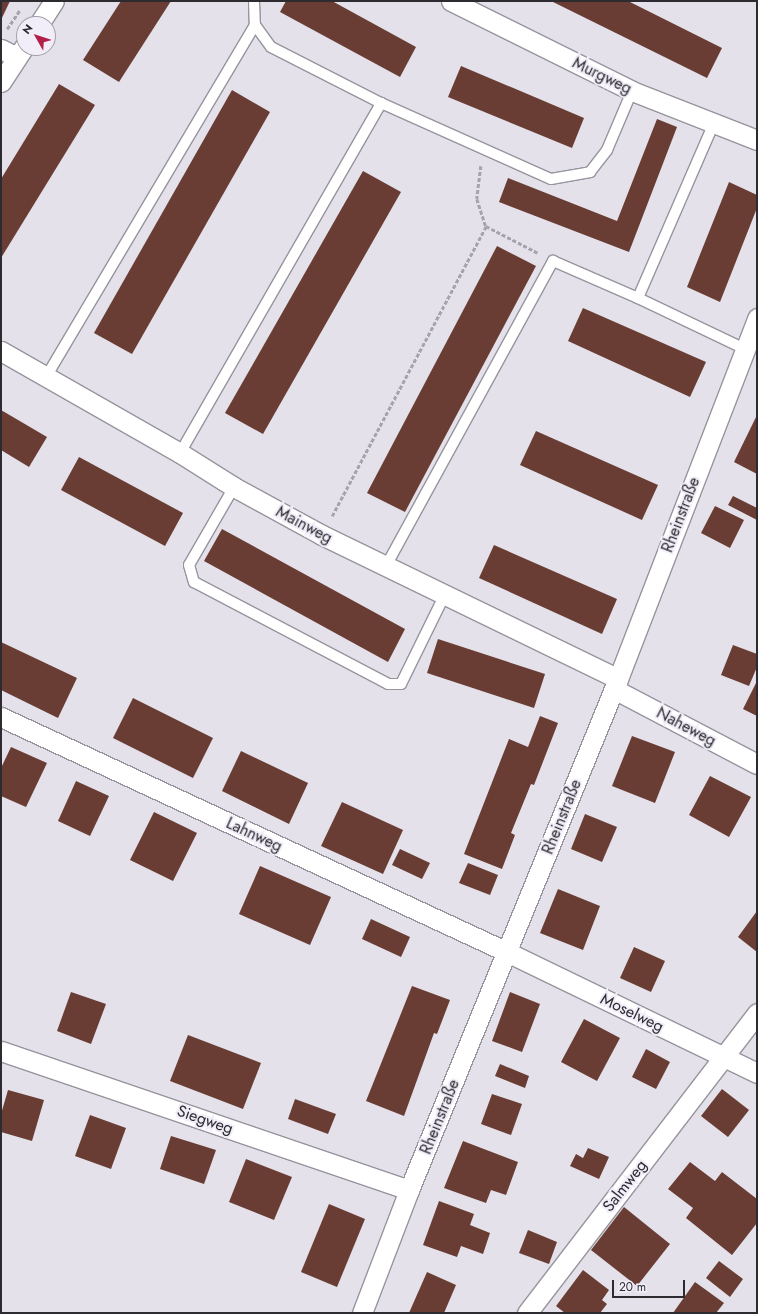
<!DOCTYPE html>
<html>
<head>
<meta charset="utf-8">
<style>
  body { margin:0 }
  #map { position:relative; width:758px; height:1314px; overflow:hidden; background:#e4e1eb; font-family:Jost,sans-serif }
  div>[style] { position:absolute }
  .building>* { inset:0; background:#693d33 }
  .path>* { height:2.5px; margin-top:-1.25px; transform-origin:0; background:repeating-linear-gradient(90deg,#a5a3ab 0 4px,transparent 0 6px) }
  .roads { filter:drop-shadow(1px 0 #97949d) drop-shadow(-1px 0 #97949d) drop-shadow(0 1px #97949d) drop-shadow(0 -1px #97949d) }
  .lane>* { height:10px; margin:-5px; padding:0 5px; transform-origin:5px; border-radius:5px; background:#fff }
  .street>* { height:19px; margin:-9.5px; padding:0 9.5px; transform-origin:9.5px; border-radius:9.5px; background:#fff }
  span { translate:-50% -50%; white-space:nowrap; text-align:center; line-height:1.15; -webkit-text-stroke:4px #f1eef9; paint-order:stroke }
  .street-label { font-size:16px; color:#2d2b2f }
  .frame { position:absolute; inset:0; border:2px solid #2d2b2f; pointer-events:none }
  .north { position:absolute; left:16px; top:16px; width:40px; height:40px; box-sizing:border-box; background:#f1eef9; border:1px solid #a3a0a8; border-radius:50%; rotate:309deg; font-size:11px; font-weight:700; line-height:16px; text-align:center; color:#2d2b2f }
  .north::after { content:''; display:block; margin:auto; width:14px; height:18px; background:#b2204a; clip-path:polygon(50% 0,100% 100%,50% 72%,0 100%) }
  .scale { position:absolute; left:612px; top:1280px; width:73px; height:18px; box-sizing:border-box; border:2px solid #2d2b2f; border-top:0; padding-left:5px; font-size:12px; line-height:14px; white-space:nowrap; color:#2d2b2f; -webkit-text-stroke:3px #f1eef9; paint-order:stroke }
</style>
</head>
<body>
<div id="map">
  <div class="building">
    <i style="clip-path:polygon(1px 1px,10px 1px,1px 20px)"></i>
    <i style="clip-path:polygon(121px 1px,171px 1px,119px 82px,83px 60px)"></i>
    <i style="clip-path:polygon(286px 1px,332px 1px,416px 47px,400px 77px,280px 12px)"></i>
    <i style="clip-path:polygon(551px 1px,628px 1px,722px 48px,707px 78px)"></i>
    <i style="clip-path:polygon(461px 66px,584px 118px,572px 148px,448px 97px)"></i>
    <i style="clip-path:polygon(59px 84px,95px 105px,1px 258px,1px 179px)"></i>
    <i style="clip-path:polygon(232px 90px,270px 112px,132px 354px,94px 333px)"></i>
    <i style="clip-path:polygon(657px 119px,677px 127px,629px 252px,499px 202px,508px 178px,617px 221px)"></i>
    <i style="clip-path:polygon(363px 171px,401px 192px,263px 434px,225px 413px)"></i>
    <i style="clip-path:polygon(729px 182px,757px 195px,757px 208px,720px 302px,687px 287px)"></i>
    <i style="clip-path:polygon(497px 246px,536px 266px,405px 512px,367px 493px)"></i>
    <i style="clip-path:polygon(583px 308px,706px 362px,690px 397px,568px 341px)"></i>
    <i style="clip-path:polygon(1px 410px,47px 437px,29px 467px,1px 450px)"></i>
    <i style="clip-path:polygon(757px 415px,757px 474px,734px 462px)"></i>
    <i style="clip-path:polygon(536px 431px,658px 485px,642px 520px,520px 465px)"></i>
    <i style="clip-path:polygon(79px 457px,183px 513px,165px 546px,61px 490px)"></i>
    <i style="clip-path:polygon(733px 496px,757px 508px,757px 520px,728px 505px)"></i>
    <i style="clip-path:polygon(715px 506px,744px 520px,730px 548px,701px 533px)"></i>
    <i style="clip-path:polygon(222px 529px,405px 629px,388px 662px,204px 561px)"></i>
    <i style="clip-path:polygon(494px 545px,617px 599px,602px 634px,479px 578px)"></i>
    <i style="clip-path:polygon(438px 639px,545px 674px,534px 708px,427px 673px)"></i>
    <i style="clip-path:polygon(1px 642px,77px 678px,58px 718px,1px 690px)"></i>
    <i style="clip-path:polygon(733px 645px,757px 654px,757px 667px,749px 686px,721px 675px)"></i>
    <i style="clip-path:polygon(757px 681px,757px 716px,743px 709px)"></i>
    <i style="clip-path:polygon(133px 698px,213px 738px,193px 778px,113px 738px)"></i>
    <i style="clip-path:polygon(540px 716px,558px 723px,534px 785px,531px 784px,511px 833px,515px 835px,502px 869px,464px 854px,509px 739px,528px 747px)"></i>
    <i style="clip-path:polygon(632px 736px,675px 752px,655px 803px,612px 786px)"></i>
    <i style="clip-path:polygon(11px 747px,47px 763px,26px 807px,1px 796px,1px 768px)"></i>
    <i style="clip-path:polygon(241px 751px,308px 783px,289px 824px,222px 791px)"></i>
    <i style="clip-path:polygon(710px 776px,751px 797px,729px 837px,689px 815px)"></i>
    <i style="clip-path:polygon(76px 781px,109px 796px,90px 836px,58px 821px)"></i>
    <i style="clip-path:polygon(342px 802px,403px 830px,383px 874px,321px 846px)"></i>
    <i style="clip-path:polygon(154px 812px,197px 833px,173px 881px,130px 860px)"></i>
    <i style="clip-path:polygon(585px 814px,617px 827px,602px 862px,571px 849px)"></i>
    <i style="clip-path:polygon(400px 849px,430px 863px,422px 879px,392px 865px)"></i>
    <i style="clip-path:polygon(468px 863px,498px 875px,490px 895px,459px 883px)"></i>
    <i style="clip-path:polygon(260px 866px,331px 897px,310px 945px,239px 914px)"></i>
    <i style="clip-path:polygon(558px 889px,600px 906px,583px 950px,540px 933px)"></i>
    <i style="clip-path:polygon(757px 911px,757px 952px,738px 937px)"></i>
    <i style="clip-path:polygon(371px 919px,410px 937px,401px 957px,362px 939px)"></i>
    <i style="clip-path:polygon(634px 947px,665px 961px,651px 992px,620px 978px)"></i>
    <i style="clip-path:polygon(412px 986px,450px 1000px,437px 1034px,434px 1033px,404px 1116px,366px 1101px)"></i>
    <i style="clip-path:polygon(71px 992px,106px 1004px,91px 1044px,57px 1031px)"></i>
    <i style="clip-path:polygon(510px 992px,540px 1004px,522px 1052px,492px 1041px)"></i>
    <i style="clip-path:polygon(584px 1019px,620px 1038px,597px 1081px,561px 1062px)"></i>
    <i style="clip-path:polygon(188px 1035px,261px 1063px,243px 1109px,170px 1081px)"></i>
    <i style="clip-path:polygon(646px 1049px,670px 1062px,656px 1089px,632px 1077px)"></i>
    <i style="clip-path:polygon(500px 1064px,529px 1076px,525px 1088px,495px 1076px)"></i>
    <i style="clip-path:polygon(722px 1089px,749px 1110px,728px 1137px,701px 1116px)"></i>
    <i style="clip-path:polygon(8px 1090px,44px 1100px,32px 1141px,1px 1132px,1px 1114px)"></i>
    <i style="clip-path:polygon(492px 1094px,522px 1104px,511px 1135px,481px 1124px)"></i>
    <i style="clip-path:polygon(295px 1099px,336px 1114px,328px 1134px,288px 1119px)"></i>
    <i style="clip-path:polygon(90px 1115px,126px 1128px,111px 1169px,75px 1156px)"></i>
    <i style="clip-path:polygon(171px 1136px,216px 1150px,204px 1184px,160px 1169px)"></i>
    <i style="clip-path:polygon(463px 1141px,518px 1162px,506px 1195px,491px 1190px,486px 1203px,444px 1188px)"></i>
    <i style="clip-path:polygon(588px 1148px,609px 1157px,599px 1179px,570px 1166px,576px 1154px,583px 1158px)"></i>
    <i style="clip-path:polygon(246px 1159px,292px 1177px,274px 1220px,229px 1202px)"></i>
    <i style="clip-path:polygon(690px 1162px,715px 1181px,722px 1172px,757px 1199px,757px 1223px,732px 1255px,686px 1218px,693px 1208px,668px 1189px)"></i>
    <i style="clip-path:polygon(439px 1201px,474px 1214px,470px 1225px,490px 1233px,483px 1254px,461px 1246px,457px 1257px,423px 1245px)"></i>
    <i style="clip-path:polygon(329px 1204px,365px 1219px,337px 1287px,301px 1272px)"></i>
    <i style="clip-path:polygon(624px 1207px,670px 1244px,637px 1286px,591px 1250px)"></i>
    <i style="clip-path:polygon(528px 1230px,557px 1242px,549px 1264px,519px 1253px)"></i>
    <i style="clip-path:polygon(719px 1261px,743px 1279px,730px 1297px,706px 1278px)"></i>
    <i style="clip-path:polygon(583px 1270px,609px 1290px,602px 1300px,607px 1304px,600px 1313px,565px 1313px,556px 1306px)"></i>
    <i style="clip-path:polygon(427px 1272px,456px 1285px,444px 1313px,409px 1313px)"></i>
    <i style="clip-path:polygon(695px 1282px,724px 1303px,716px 1313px,673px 1313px)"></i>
  </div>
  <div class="path">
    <i style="left:7px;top:29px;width:23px;rotate:-56deg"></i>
    <i style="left:481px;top:166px;width:33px;rotate:97deg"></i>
    <i style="left:477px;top:199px;width:28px;rotate:72deg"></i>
    <i style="left:332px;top:516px;width:328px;rotate:-62deg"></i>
    <i style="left:486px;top:226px;width:59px;rotate:27.4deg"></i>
  </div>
  <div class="roads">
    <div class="lane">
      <i style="left:254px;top:1px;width:24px;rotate:88deg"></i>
      <i style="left:255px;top:25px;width:27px;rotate:54deg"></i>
      <i style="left:271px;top:47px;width:123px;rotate:27deg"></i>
      <i style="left:381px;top:103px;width:186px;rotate:24.1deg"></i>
      <i style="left:551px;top:179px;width:40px;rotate:-10deg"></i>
      <i style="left:590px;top:172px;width:28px;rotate:-52deg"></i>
      <i style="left:607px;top:150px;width:64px;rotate:-67deg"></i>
      <i style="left:714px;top:123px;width:191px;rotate:113.5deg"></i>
      <i style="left:638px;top:298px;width:119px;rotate:25.5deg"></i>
      <i style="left:46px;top:377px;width:409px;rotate:-59.3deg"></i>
      <i style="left:180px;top:453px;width:404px;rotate:-60.1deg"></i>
      <i style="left:234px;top:487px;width:90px;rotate:120deg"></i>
      <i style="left:189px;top:565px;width:18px;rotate:74deg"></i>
      <i style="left:194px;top:582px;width:219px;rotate:27.7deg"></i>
      <i style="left:388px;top:684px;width:13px"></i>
      <i style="left:401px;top:684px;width:100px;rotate:-63.9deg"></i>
      <i style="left:386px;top:566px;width:348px;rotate:-61.3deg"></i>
      <i style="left:553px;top:261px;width:93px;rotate:23.5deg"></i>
    </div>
    <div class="street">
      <i style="left:451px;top:1px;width:202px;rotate:26.4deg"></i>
      <i style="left:632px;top:91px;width:134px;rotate:21.4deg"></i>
      <i style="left:39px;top:24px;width:27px;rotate:-57deg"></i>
      <i style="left:1px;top:49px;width:18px;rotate:27deg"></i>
      <i style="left:1px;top:82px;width:42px;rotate:-56.7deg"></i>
      <i style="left:1px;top:351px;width:206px;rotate:29.7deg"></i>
      <i style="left:180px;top:453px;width:64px;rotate:32.2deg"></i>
      <i style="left:234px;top:487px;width:100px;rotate:28.6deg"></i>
      <i style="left:322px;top:535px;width:329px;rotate:25.9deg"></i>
      <i style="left:614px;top:689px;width:161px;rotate:27.7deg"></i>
      <i style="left:1px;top:717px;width:558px;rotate:24.91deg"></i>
      <i style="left:507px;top:952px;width:278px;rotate:25.8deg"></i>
      <i style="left:1px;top:1051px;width:431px;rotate:18.8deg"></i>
      <i style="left:362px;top:1313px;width:132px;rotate:-69.1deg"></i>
      <i style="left:409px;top:1190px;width:552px;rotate:-67.76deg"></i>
      <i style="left:618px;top:679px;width:387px;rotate:-68.9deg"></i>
      <i style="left:527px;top:1313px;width:378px;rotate:-52.5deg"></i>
    </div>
  </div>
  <div class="street-label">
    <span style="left:602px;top:76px;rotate:26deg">Murgweg</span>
    <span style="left:681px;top:515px;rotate:-69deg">Rheinstraße</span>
    <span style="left:304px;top:525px;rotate:28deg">Mainweg</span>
    <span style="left:686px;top:727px;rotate:28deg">Naheweg</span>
    <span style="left:562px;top:817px;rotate:-68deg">Rheinstraße</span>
    <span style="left:254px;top:835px;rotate:25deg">Lahnweg</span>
    <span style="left:632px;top:1013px;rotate:26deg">Moselweg</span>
    <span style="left:440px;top:1117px;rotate:-68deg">Rheinstraße</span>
    <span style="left:205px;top:1120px;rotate:19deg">Siegweg</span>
    <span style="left:625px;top:1186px;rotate:-52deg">Salmweg</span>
  </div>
  <div class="frame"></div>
  <div class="north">N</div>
  <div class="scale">20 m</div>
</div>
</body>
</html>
